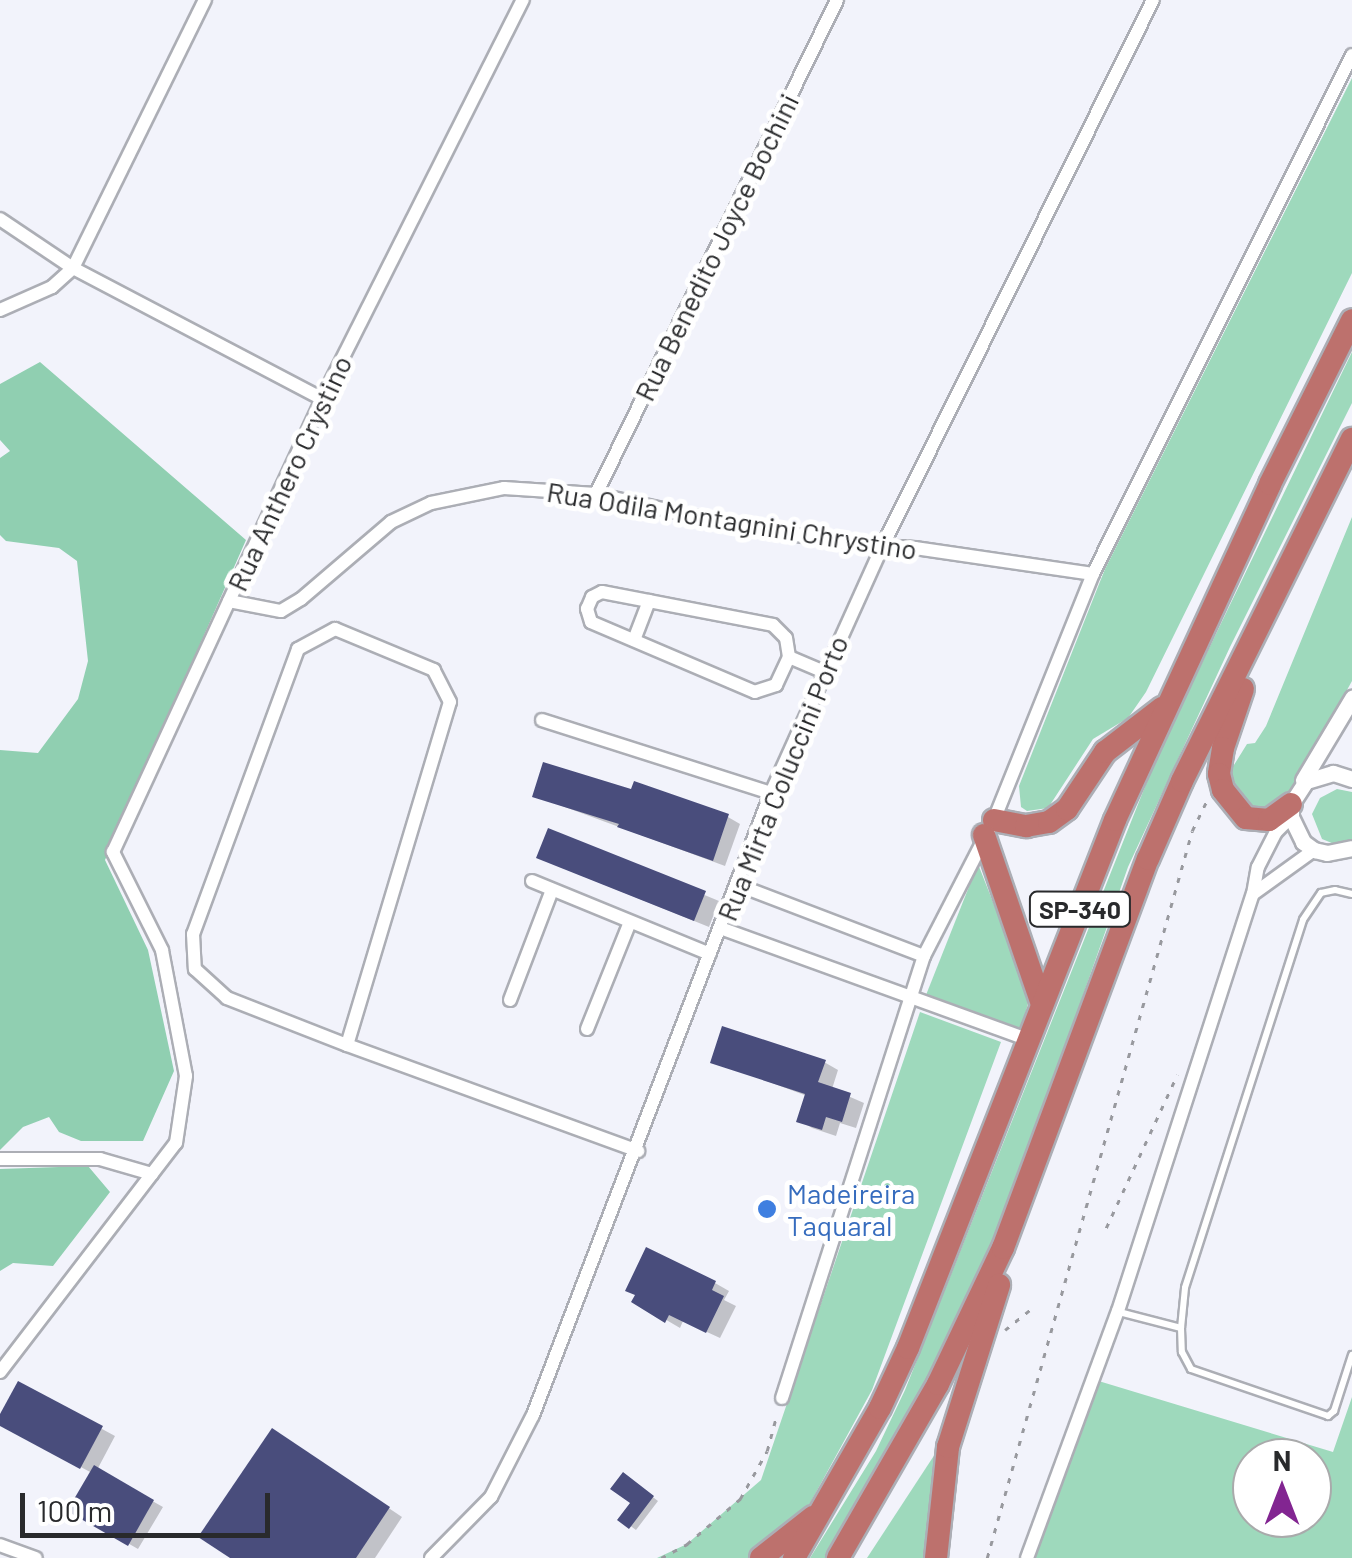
<!DOCTYPE html>
<html>
<head>
<meta charset="utf-8">
<style>
  body { margin:0 }
  #map { position:relative; width:1352px; height:1558px; overflow:hidden; background:#f2f3fb; font-family:Barlow,sans-serif }
  div>[style] { position:absolute }
  .green>* { inset:0; background:#9ed9bc }
  .forest>* { inset:0; background:#90cfb1 }
  .shadow>* { inset:0; background:#0003 }
  .building>* { inset:0; background:#494d7c }
  .path>* { height:2.5px; margin-top:-1.25px; transform-origin:0; background:repeating-linear-gradient(90deg,#98999e 0 5px,transparent 0 13px) }
  .roads { filter:drop-shadow(2px 0 #acaeb5) drop-shadow(-2px 0 #acaeb5) drop-shadow(0 2px #acaeb5) drop-shadow(0 -2px #acaeb5) }
  .service>* { height:6px; margin:-3px; padding:0 3px; transform-origin:3px; border-radius:3px; background:#fff }
  .minor>* { height:12px; margin:-6px; padding:0 6px; transform-origin:6px; border-radius:6px; background:#fff }
  .tertiary>* { height:15px; margin:-7.5px; padding:0 7.5px; transform-origin:7.5px; border-radius:7.5px; background:#fff }
  .motorway>* { height:22px; margin:-11px; padding:0 11px; transform-origin:11px; border-radius:11px; background:#bd716d }
  .dots>* { width:28px; height:28px; translate:-50% -50%; box-sizing:border-box; border:5px solid #fff; border-radius:50% }
  span { translate:-50% -50%; white-space:nowrap; text-align:center; line-height:1.15; -webkit-text-stroke:10px #fff; paint-order:stroke }
  .shield-label span { padding:2px 8px; background:#fff; border:2px solid; border-radius:8px; -webkit-text-stroke-width:0 }
  .shield-label { font-size:25px; color:#292a2c; font-weight:700 }
  .street-label { font-size:28px; color:#292a2c }
  .shop-label { font-size:28px; color:#366cbe }
  .left { translate:0 -50%; text-align:left }
  .north { position:absolute; left:1232px; top:1438px; width:100px; height:100px; box-sizing:border-box; background:#fff; border:2px solid #a9aaab; border-radius:50%; rotate:0deg; font-size:28px; font-weight:700; line-height:40px; text-align:center; color:#292a2c }
  .north::after { content:''; display:block; margin:auto; width:35px; height:45px; background:#822591; clip-path:polygon(50% 0,100% 100%,50% 72%,0 100%) }
  .scale { position:absolute; left:20px; top:1493px; width:250px; height:45px; box-sizing:border-box; border:5px solid #292a2c; border-top:0; padding-left:12px; font-size:30px; line-height:35px; white-space:nowrap; color:#292a2c; -webkit-text-stroke:8px #fff; paint-order:stroke }
</style>
</head>
<body>
<div id="map">
  <div class="green">
    <i style="clip-path:polygon(1352px 78px,1352px 273px,1146px 692px,1128px 718px,1093px 739px,1048px 808px,1027px 811px,1021px 807px,1019px 786px,1105px 569px)"></i>
    <i style="clip-path:polygon(1352px 352px,1352px 403px,1230px 647px,1128px 867px,1013px 1195px,960px 1322px,829px 1558px,810px 1558px,876px 1451px,905px 1390px,1158px 754px)"></i>
    <i style="clip-path:polygon(1352px 517px,1352px 681px,1279px 812px,1254px 813px,1235px 797px,1229px 773px,1247px 744px,1255px 743px,1266px 726px)"></i>
    <i style="clip-path:polygon(1337px 789px,1352px 792px,1352px 843px,1339px 846px,1322px 839px,1312px 814px,1320px 798px)"></i>
    <i style="clip-path:polygon(978px 864px,1030px 996px,1021px 1030px,926px 995px)"></i>
    <i style="clip-path:polygon(920px 1012px,1001px 1042px,872px 1390px,808px 1507px,749px 1558px,657px 1558px,687px 1544px,761px 1480px)"></i>
    <i style="clip-path:polygon(evenodd,1092px 1379px,1333px 1452px,1352px 1397px,1352px 1558px,1032px 1558px,1092px 1379px,1252px 1458px,1312px 1458px,1312px 1518px,1252px 1518px,1252px 1458px)"></i>
    <i style="clip-path:polygon(937px 1451px,927px 1558px,867px 1558px)"></i>
  </div>
  <div class="forest">
    <i style="clip-path:polygon(40px 362px,246px 540px,105px 860px,148px 950px,174px 1071px,143px 1141px,81px 1141px,59px 1132px,49px 1117px,23px 1127px,0 1150px,0 750px,38px 753px,78px 699px,88px 661px,77px 561px,59px 548px,6px 541px,0 535px,0 458px,10px 451px,0 440px,0 384px)"></i>
    <i style="clip-path:polygon(88px 1166px,110px 1192px,53px 1266px,13px 1263px,0 1271px,0 1169px)"></i>
  </div>
  <div class="shadow">
    <i style="clip-path:polygon(535px 796px,728px 817px,740px 824px,725px 866px)"></i>
    <i style="clip-path:polygon(550px 831px,719px 901px,709px 927px,553px 864px)"></i>
    <i style="clip-path:polygon(713px 1061px,824px 1062px,838px 1070px,832px 1089px,864px 1103px,856px 1128px,840px 1123px,836px 1136px,812px 1128px,799px 1120px,807px 1096px)"></i>
    <i style="clip-path:polygon(715px 1283px,729px 1291px,724px 1300px,736px 1306px,720px 1338px,683px 1321px,680px 1328px,634px 1301px)"></i>
    <i style="clip-path:polygon(19px 1384px,115px 1436px,97px 1470px,163px 1507px,138px 1549px,70px 1510px,92px 1473px,0 1424px)"></i>
    <i style="clip-path:polygon(286px 1439px,402px 1517px,375px 1558px,235px 1558px)"></i>
    <i style="clip-path:polygon(629px 1479px,658px 1501px,636px 1530px,621px 1519px,633px 1503px)"></i>
  </div>
  <div class="building">
    <i style="clip-path:polygon(543px 762px,631px 789px,634px 781px,729px 814px,713px 861px,617px 827px,619px 824px,532px 797px)"></i>
    <i style="clip-path:polygon(548px 828px,706px 891px,694px 921px,536px 858px)"></i>
    <i style="clip-path:polygon(722px 1026px,826px 1060px,818px 1082px,851px 1093px,842px 1122px,826px 1117px,822px 1130px,796px 1122px,805px 1094px,710px 1063px)"></i>
    <i style="clip-path:polygon(646px 1247px,716px 1281px,712px 1290px,724px 1296px,706px 1333px,669px 1315px,665px 1323px,631px 1302px,635px 1295px,625px 1291px)"></i>
    <i style="clip-path:polygon(18px 1381px,103px 1426px,80px 1469px,0 1426px,0 1414px)"></i>
    <i style="clip-path:polygon(272px 1428px,390px 1507px,356px 1558px,230px 1558px,198px 1537px)"></i>
    <i style="clip-path:polygon(94px 1465px,154px 1500px,128px 1546px,67px 1511px)"></i>
    <i style="clip-path:polygon(623px 1472px,654px 1496px,629px 1529px,617px 1520px,630px 1503px,610px 1489px)"></i>
  </div>
  <div class="path">
    <i style="left:1106px;top:1228px;width:169px;rotate:-65.1deg"></i>
    <i style="left:1005px;top:1330px;width:32px;rotate:-39deg"></i>
    <i style="left:661px;top:1558px;width:30px;rotate:-28deg"></i>
    <i style="left:687px;top:1544px;width:70px;rotate:-40.3deg"></i>
    <i style="left:740px;top:1499px;width:55px;rotate:-60.6deg"></i>
    <i style="left:767px;top:1451px;width:38px;rotate:-75deg"></i>
    <i style="left:987px;top:1558px;width:755px;rotate:-74.25deg"></i>
    <i style="left:1192px;top:831px;width:32px;rotate:-64deg"></i>
  </div>
  <div class="roads">
    <div class="service">
      <i style="left:1352px;top:894px;width:17px;rotate:-167deg"></i>
      <i style="left:1335px;top:890px;width:14px;rotate:168deg"></i>
      <i style="left:1321px;top:893px;width:32px;rotate:124deg"></i>
      <i style="left:1303px;top:920px;width:386px;rotate:107.8deg"></i>
      <i style="left:1185px;top:1288px;width:40px;rotate:95.7deg"></i>
      <i style="left:1181px;top:1328px;width:24px;rotate:88deg"></i>
      <i style="left:1182px;top:1352px;width:19px;rotate:62deg"></i>
      <i style="left:1191px;top:1369px;width:145px;rotate:18.9deg"></i>
      <i style="left:1328px;top:1416px;width:8px;rotate:-40deg"></i>
      <i style="left:1334px;top:1411px;width:59px;rotate:-72.2deg"></i>
      <i style="left:1119px;top:1312px;width:64px;rotate:14.5deg"></i>
    </div>
    <div class="minor">
      <i style="left:0;top:219px;width:88px;rotate:33.9deg"></i>
      <i style="left:73px;top:268px;width:281px;rotate:27.7deg"></i>
      <i style="left:0;top:310px;width:57px;rotate:-23.9deg"></i>
      <i style="left:52px;top:287px;width:28px;rotate:-42deg"></i>
      <i style="left:73px;top:268px;width:299px;rotate:-63.8deg"></i>
      <i style="left:596px;top:494px;width:550px;rotate:-63.99deg"></i>
      <i style="left:602px;top:592px;width:174px;rotate:10.9deg"></i>
      <i style="left:773px;top:625px;width:18px;rotate:45deg"></i>
      <i style="left:786px;top:638px;width:19px;rotate:81deg"></i>
      <i style="left:789px;top:657px;width:31px;rotate:115deg"></i>
      <i style="left:776px;top:685px;width:22px;rotate:162deg"></i>
      <i style="left:755px;top:692px;width:178px;rotate:-156.9deg"></i>
      <i style="left:591px;top:622px;width:14px;rotate:-107deg"></i>
      <i style="left:587px;top:609px;width:13px;rotate:-67deg"></i>
      <i style="left:592px;top:597px;width:11px;rotate:-27deg"></i>
      <i style="left:229px;top:601px;width:53px;rotate:10.9deg"></i>
      <i style="left:281px;top:611px;width:23px;rotate:-31deg"></i>
      <i style="left:301px;top:599px;width:118px;rotate:-40.5deg"></i>
      <i style="left:391px;top:522px;width:44px;rotate:-25.4deg"></i>
      <i style="left:431px;top:503px;width:75px;rotate:-11.6deg"></i>
      <i style="left:504px;top:488px;width:92px;rotate:3.7deg"></i>
      <i style="left:596px;top:494px;width:136px;rotate:12.7deg"></i>
      <i style="left:729px;top:524px;width:125px;rotate:9.2deg"></i>
      <i style="left:852px;top:544px;width:63px;rotate:3.6deg"></i>
      <i style="left:915px;top:548px;width:180px;rotate:8.3deg"></i>
      <i style="left:634px;top:640px;width:42px;rotate:-69deg"></i>
      <i style="left:789px;top:657px;width:39px;rotate:23deg"></i>
      <i style="left:542px;top:720px;width:240px;rotate:17.7deg"></i>
      <i style="left:532px;top:881px;width:192px;rotate:22.3deg"></i>
      <i style="left:738px;top:885px;width:199px;rotate:20.9deg"></i>
      <i style="left:1253px;top:894px;width:75px;rotate:-35.8deg"></i>
      <i style="left:720px;top:928px;width:326px;rotate:19.9deg"></i>
      <i style="left:510px;top:1000px;width:118px;rotate:-69.1deg"></i>
      <i style="left:587px;top:1029px;width:115px;rotate:-68.1deg"></i>
      <i style="left:347px;top:1045px;width:358px;rotate:-73.3deg"></i>
      <i style="left:450px;top:702px;width:36px;rotate:-117deg"></i>
      <i style="left:434px;top:670px;width:107px;rotate:-157.5deg"></i>
      <i style="left:335px;top:629px;width:42px;rotate:151.6deg"></i>
      <i style="left:298px;top:649px;width:304px;rotate:110.2deg"></i>
      <i style="left:193px;top:934px;width:35px;rotate:87deg"></i>
      <i style="left:195px;top:969px;width:43px;rotate:42.2deg"></i>
      <i style="left:227px;top:998px;width:129px;rotate:21.4deg"></i>
      <i style="left:347px;top:1045px;width:310px;rotate:20deg"></i>
      <i style="left:0;top:1159px;width:100px"></i>
      <i style="left:100px;top:1159px;width:54px;rotate:16.1deg"></i>
      <i style="left:0;top:1372px;width:289px;rotate:-52.5deg"></i>
      <i style="left:176px;top:1143px;width:68px;rotate:-81.5deg"></i>
      <i style="left:186px;top:1076px;width:128px;rotate:-100.8deg"></i>
      <i style="left:162px;top:950px;width:110px;rotate:-116.6deg"></i>
      <i style="left:113px;top:852px;width:499px;rotate:-65.2deg"></i>
      <i style="left:322px;top:399px;width:447px;rotate:-63.3deg"></i>
      <i style="left:782px;top:1398px;width:464px;rotate:-72.2deg"></i>
      <i style="left:924px;top:956px;width:153px;rotate:-62.8deg"></i>
      <i style="left:994px;top:820px;width:265px;rotate:-68.1deg"></i>
      <i style="left:1093px;top:574px;width:580px;rotate:-63.48deg"></i>
      <i style="left:0;top:1545px;width:38px;rotate:20deg"></i>
      <i style="left:431px;top:1558px;width:86px;rotate:-45.5deg"></i>
      <i style="left:491px;top:1497px;width:92px;rotate:-62.9deg"></i>
      <i style="left:533px;top:1415px;width:666px;rotate:-69.06deg"></i>
      <i style="left:771px;top:793px;width:272px;rotate:-65.7deg"></i>
      <i style="left:883px;top:545px;width:608px;rotate:-63.65deg"></i>
      <i style="left:1027px;top:1558px;width:263px;rotate:-69.8deg"></i>
      <i style="left:1118px;top:1311px;width:438px;rotate:-72.1deg"></i>
      <i style="left:1253px;top:894px;width:27px;rotate:-80deg"></i>
      <i style="left:1258px;top:867px;width:39px;rotate:-63deg"></i>
      <i style="left:1276px;top:832px;width:21px;rotate:-45deg"></i>
    </div>
    <div class="tertiary">
      <i style="left:1352px;top:779px;width:20px;rotate:-162deg"></i>
      <i style="left:1333px;top:773px;width:28px;rotate:163deg"></i>
      <i style="left:1306px;top:781px;width:27px;rotate:123deg"></i>
      <i style="left:1291px;top:804px;width:13px;rotate:90deg"></i>
      <i style="left:1291px;top:817px;width:28px;rotate:64deg"></i>
      <i style="left:1303px;top:842px;width:14px;rotate:36deg"></i>
      <i style="left:1314px;top:850px;width:13px;rotate:13deg"></i>
      <i style="left:1327px;top:853px;width:25px;rotate:-11deg"></i>
      <i style="left:1303px;top:780px;width:96px;rotate:-59.1deg"></i>
    </div>
    <div class="motorway">
      <i style="left:1243px;top:689px;width:62px;rotate:108.7deg"></i>
      <i style="left:1223px;top:748px;width:26px;rotate:99deg"></i>
      <i style="left:1219px;top:774px;width:16px;rotate:76deg"></i>
      <i style="left:1223px;top:790px;width:36px;rotate:51deg"></i>
      <i style="left:1246px;top:818px;width:23px;rotate:5deg"></i>
      <i style="left:1269px;top:820px;width:27px;rotate:-36deg"></i>
      <i style="left:994px;top:820px;width:33px;rotate:11deg"></i>
      <i style="left:1026px;top:826px;width:23px;rotate:-10deg"></i>
      <i style="left:1049px;top:822px;width:22px;rotate:-36deg"></i>
      <i style="left:1067px;top:809px;width:69px;rotate:-56.3deg"></i>
      <i style="left:1105px;top:752px;width:72px;rotate:-37.7deg"></i>
      <i style="left:984px;top:835px;width:179px;rotate:71.1deg"></i>
      <i style="left:761px;top:1558px;width:66px;rotate:-38.3deg"></i>
      <i style="left:794px;top:1558px;width:173px;rotate:-60.2deg"></i>
      <i style="left:880px;top:1408px;width:66px;rotate:-65deg"></i>
      <i style="left:908px;top:1348px;width:567px;rotate:-68.59deg"></i>
      <i style="left:1115px;top:820px;width:370px;rotate:-65.2deg"></i>
      <i style="left:1270px;top:484px;width:183px;rotate:-63.4deg"></i>
      <i style="left:838px;top:1558px;width:201px;rotate:-60.1deg"></i>
      <i style="left:938px;top:1384px;width:151px;rotate:-64.5deg"></i>
      <i style="left:1003px;top:1248px;width:415px;rotate:-69.6deg"></i>
      <i style="left:1148px;top:859px;width:85px;rotate:-66.4deg"></i>
      <i style="left:1182px;top:781px;width:382px;rotate:-63.6deg"></i>
      <i style="left:936px;top:1558px;width:112px;rotate:-83.8deg"></i>
      <i style="left:948px;top:1447px;width:170px;rotate:-72.5deg"></i>
    </div>
  </div>
  <div class="dots">
    <i style="left:767px;top:1209px;background:#3f7fe0"></i>
  </div>
  <div class="shield-label">
    <span style="left:1080px;top:909px">SP-340</span>
  </div>
  <div class="street-label">
    <span style="left:716px;top:247px;rotate:-64deg">Rua Benedito Joyce Bochini</span>
    <span style="left:289px;top:473px;rotate:-65deg">Rua Anthero Crystino</span>
    <span style="left:732px;top:520px;rotate:9deg">Rua Odila Montagnini Chrystino</span>
    <span style="left:782px;top:778px;rotate:-68deg">Rua Mirta Coluccini Porto</span>
  </div>
  <div class="shop-label">
    <span class="left" style="left:787px;top:1209px">Madeireira<br>Taquaral</span>
  </div>
  <div class="north">N</div>
  <div class="scale">100 m</div>
</div>
</body>
</html>
